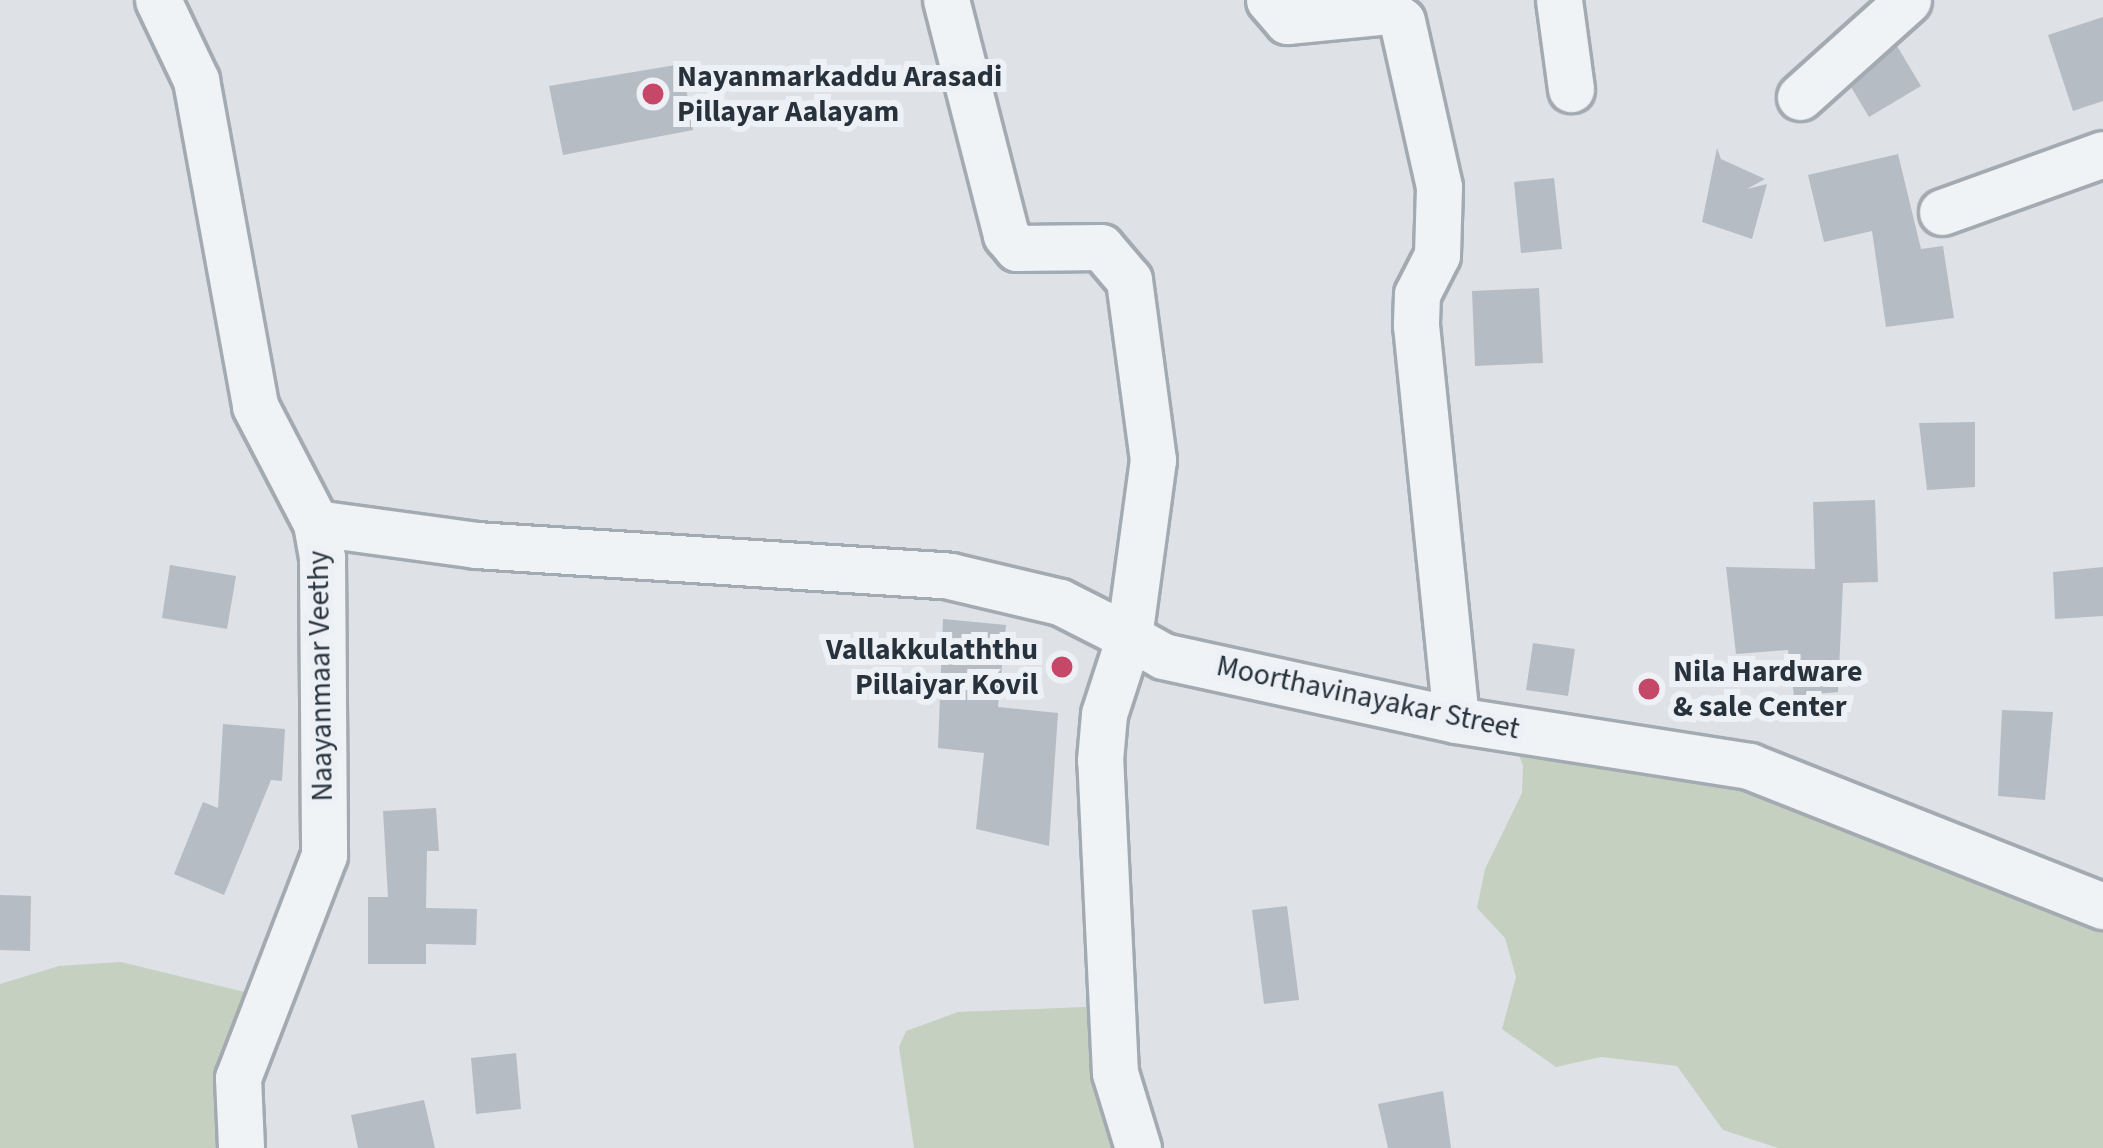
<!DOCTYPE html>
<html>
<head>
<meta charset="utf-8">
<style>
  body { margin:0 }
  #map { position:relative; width:2103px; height:1148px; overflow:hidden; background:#dee2e7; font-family:"Source Sans 3",sans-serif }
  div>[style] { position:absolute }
  .green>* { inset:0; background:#c6d0c0 }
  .building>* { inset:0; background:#b6bcc3 }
  .roads { filter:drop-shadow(3px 0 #a4aab1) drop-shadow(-3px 0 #a4aab1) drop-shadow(0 3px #a4aab1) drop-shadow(0 -3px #a4aab1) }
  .street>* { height:45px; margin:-22.5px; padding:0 22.5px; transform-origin:22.5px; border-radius:22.5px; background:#f0f3f5 }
  .dots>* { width:33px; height:33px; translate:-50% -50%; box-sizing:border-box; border:6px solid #edf1f5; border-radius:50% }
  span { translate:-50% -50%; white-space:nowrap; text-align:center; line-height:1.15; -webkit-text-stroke:12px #edf1f5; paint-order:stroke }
  .poi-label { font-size:30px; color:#28323d; font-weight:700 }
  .left { translate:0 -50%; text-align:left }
  .right { translate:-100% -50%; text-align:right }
  .street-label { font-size:30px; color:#28323d }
</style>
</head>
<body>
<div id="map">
  <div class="green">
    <i style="clip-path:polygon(1510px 729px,1749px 766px,2103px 906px,2103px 1148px,1778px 1148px,1723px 1130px,1677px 1066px,1601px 1057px,1556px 1067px,1502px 1029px,1516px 977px,1505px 938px,1477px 908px,1485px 869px,1522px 793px,1523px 766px)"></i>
    <i style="clip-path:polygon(121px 962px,269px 998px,241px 1148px,0 1148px,0 984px,59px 966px)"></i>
    <i style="clip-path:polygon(1109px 1006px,1138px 1148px,914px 1148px,899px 1047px,906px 1031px,958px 1012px)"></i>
  </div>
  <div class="building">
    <i style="clip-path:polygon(2103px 17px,2103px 101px,2073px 111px,2048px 35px)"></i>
    <i style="clip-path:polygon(1897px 46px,1921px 86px,1869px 117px,1851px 87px)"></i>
    <i style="clip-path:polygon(682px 64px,693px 130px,563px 155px,549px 86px)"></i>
    <i style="clip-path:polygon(1717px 148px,1721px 159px,1765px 179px,1747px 189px,1767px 184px,1752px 239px,1702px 222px)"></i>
    <i style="clip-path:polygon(1898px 154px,1921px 249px,1943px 246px,1954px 318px,1886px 327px,1872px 231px,1824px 242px,1808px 175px)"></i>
    <i style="clip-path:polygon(1554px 178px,1562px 249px,1521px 253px,1514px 182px)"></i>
    <i style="clip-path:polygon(1539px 288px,1543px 363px,1475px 366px,1472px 291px)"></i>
    <i style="clip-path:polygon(1975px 422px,1975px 487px,1927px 490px,1919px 423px)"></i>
    <i style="clip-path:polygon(1875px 500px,1878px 582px,1843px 583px,1838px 692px,1794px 696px,1788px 650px,1736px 654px,1726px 567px,1815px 569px,1813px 502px)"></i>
    <i style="clip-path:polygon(170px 565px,236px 576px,227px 629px,162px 618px)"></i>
    <i style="clip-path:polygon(2103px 567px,2103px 616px,2055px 619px,2053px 572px)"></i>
    <i style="clip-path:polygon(943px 619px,1006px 625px,998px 707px,1058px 713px,1049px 846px,976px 829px,984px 753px,938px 748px)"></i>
    <i style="clip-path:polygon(1533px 643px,1575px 649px,1568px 696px,1526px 690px)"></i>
    <i style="clip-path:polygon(2002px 710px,2053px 712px,2045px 800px,1998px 796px)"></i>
    <i style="clip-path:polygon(223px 724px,285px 729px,282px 781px,271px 780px,224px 895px,174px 874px,203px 802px,218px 808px)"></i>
    <i style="clip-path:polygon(436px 808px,439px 851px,427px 851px,426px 908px,477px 909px,476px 945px,426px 944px,426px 964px,368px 964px,368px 897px,388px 897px,383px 811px)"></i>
    <i style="clip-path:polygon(0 895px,31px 896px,30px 951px,0 950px)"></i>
    <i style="clip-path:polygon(1287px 906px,1299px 1000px,1264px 1004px,1252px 910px)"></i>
    <i style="clip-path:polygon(516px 1053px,521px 1109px,476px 1114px,471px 1058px)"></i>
    <i style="clip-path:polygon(1443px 1091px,1451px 1148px,1388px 1148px,1378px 1104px)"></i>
    <i style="clip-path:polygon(424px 1100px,435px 1148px,358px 1148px,351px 1115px)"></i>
  </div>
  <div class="roads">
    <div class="street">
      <i style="left:158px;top:0;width:89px;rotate:64.6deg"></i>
      <i style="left:196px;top:80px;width:331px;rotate:79.7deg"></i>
      <i style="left:255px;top:406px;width:132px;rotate:62.5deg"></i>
      <i style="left:316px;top:523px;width:36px;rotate:80deg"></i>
      <i style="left:322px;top:558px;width:297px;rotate:89.6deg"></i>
      <i style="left:324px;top:855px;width:239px;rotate:111.1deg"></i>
      <i style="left:238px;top:1078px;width:70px;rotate:87.5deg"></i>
      <i style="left:1269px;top:0;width:28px;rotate:49deg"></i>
      <i style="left:1287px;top:21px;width:102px;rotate:-5.6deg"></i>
      <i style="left:1389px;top:11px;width:16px;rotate:38deg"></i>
      <i style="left:1402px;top:21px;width:170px;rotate:77.4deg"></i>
      <i style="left:1439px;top:187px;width:68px;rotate:91.7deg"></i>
      <i style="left:1437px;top:255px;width:44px;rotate:117.1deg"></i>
      <i style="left:1417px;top:294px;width:31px;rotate:92deg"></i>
      <i style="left:1416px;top:325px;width:397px;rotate:84.2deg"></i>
      <i style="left:1559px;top:0;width:90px;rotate:82.3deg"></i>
      <i style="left:1800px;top:97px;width:145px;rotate:-41.9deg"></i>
      <i style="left:1942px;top:212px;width:171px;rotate:-19.8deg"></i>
      <i style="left:316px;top:523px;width:162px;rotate:7.8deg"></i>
      <i style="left:476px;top:545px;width:475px;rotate:3.7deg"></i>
      <i style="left:950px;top:576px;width:113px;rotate:13.3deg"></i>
      <i style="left:1060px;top:602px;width:77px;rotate:26.9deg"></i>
      <i style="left:1129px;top:637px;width:179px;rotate:-82.3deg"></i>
      <i style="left:1153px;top:460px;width:182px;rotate:-97.6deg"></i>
      <i style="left:1129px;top:280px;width:43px;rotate:-130.3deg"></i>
      <i style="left:1101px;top:247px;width:84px;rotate:179.3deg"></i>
      <i style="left:1017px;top:248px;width:17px;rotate:-130deg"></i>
      <i style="left:1006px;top:235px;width:243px;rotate:-104.3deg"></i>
      <i style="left:1138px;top:1148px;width:78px;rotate:-107deg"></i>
      <i style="left:1115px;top:1073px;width:313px;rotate:-92.7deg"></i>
      <i style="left:1100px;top:760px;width:46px;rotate:-85deg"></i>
      <i style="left:1104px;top:714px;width:81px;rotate:-72deg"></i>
      <i style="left:1129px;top:637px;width:39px;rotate:29deg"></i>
      <i style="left:1163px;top:656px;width:300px;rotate:12.3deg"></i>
      <i style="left:1456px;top:720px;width:297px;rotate:8.9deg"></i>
      <i style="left:1749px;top:766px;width:381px;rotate:21.6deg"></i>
    </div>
  </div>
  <div class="dots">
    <i style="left:653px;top:94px;background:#c64868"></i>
    <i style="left:1062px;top:667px;background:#c64868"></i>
    <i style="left:1649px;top:689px;background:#c64868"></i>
  </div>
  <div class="poi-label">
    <span class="left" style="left:677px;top:94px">Nayanmarkaddu Arasadi<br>Pillayar Aalayam</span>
    <span class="right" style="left:1038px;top:667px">Vallakkulaththu<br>Pillaiyar Kovil</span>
    <span class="left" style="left:1673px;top:689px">Nila Hardware<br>&amp; sale Center</span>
  </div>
  <div class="street-label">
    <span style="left:321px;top:676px;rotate:-91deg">Naayanmaar Veethy</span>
    <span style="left:1368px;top:698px;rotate:12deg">Moorthavinayakar Street</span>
  </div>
</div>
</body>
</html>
